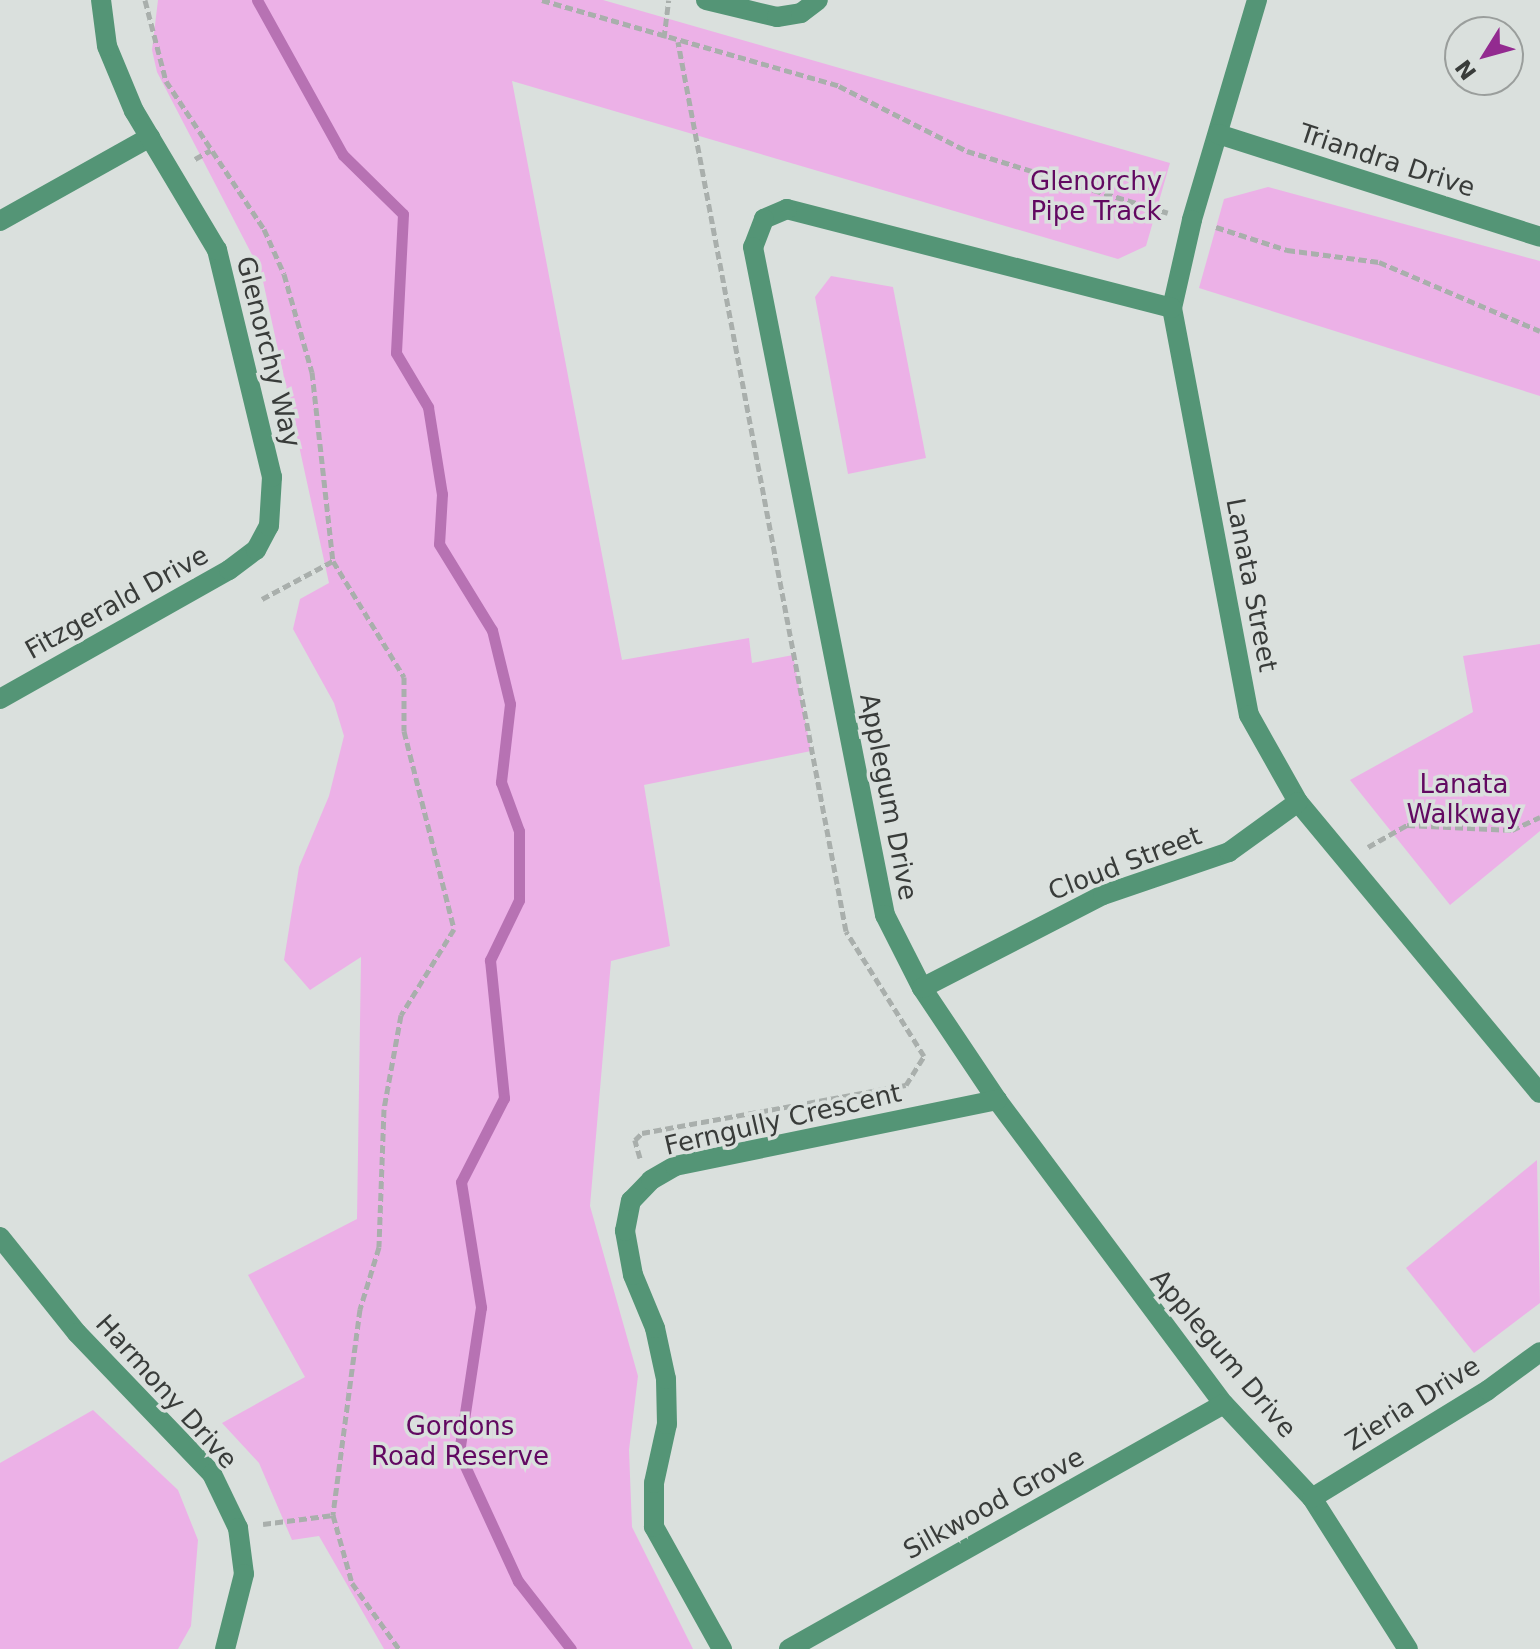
<!DOCTYPE html>
<html>
<head>
<meta charset="utf-8">
<style>
  body { margin:0 }
  #map { position:relative; width:1540px; height:1649px; overflow:hidden; background:#dae0dd; font-family:"DejaVu Sans",sans-serif }
  div>[style] { position:absolute }
  .green>* { inset:0; background:#ecb1e7 }
  .stream>* { height:11px; margin:-5.5px; padding:0 5.5px; transform-origin:5.5px; border-radius:5.5px; background:#b772b3 }
  .path>* { height:5px; margin-top:-2.5px; transform-origin:0; background:repeating-linear-gradient(90deg,#a9afac 0 8px,transparent 0 12px) }
  .minor>* { height:20px; margin:-10px; padding:0 10px; transform-origin:10px; border-radius:10px; background:#549576 }
  span { translate:-50% -50%; white-space:nowrap; text-align:center; line-height:1.15; -webkit-text-stroke:7px #dae0dd; paint-order:stroke }
  .street-label { font-size:26px; color:#393c3a }
  .park-label { font-size:26px; color:#620961 }
  .north { position:absolute; left:1444px; top:16px; width:80px; height:80px; box-sizing:border-box; background:#dae0dd; border:2px solid #9a9e9c; border-radius:50%; rotate:233deg; font-size:22px; font-weight:700; line-height:32px; text-align:center; color:#393c3a }
  .north::after { content:''; display:block; margin:auto; width:28px; height:36px; background:#932b90; clip-path:polygon(50% 0,100% 100%,50% 72%,0 100%) }
</style>
</head>
<body>
<div id="map">
  <div class="green">
    <i style="clip-path:polygon(158px 0,603px 0,1170px 163px,1146px 246px,1118px 259px,512px 81px,622px 660px,749px 638px,752px 663px,793px 655px,811px 751px,644px 785px,670px 946px,611px 961px,590px 1206px,638px 1376px,629px 1450px,632px 1527px,693px 1649px,384px 1649px,319px 1536px,292px 1540px,259px 1463px,222px 1423px,305px 1377px,248px 1275px,357px 1219px,361px 957px,310px 990px,284px 960px,299px 867px,329px 796px,344px 736px,334px 703px,293px 629px,300px 599px,329px 583px,261px 272px,157px 72px,152px 50px)"></i>
    <i style="clip-path:polygon(1268px 187px,1540px 261px,1540px 396px,1199px 288px,1224px 199px)"></i>
    <i style="clip-path:polygon(831px 276px,893px 287px,926px 458px,848px 474px,815px 297px)"></i>
    <i style="clip-path:polygon(1540px 644px,1540px 831px,1450px 905px,1350px 780px,1473px 712px,1463px 656px)"></i>
    <i style="clip-path:polygon(1537px 1160px,1540px 1303px,1474px 1353px,1406px 1268px)"></i>
    <i style="clip-path:polygon(93px 1410px,178px 1490px,198px 1540px,191px 1626px,178px 1649px,0 1649px,0 1463px)"></i>
  </div>
  <div class="stream">
    <i style="left:257px;top:0;width:177px;rotate:61deg"></i>
    <i style="left:343px;top:155px;width:84px;rotate:44.5deg"></i>
    <i style="left:403px;top:214px;width:139px;rotate:92.9deg"></i>
    <i style="left:396px;top:353px;width:63px;rotate:59.3deg"></i>
    <i style="left:428px;top:407px;width:88px;rotate:80.9deg"></i>
    <i style="left:442px;top:494px;width:50px;rotate:93.4deg"></i>
    <i style="left:439px;top:544px;width:101px;rotate:58.4deg"></i>
    <i style="left:492px;top:630px;width:76px;rotate:76.3deg"></i>
    <i style="left:510px;top:704px;width:79px;rotate:96.6deg"></i>
    <i style="left:501px;top:782px;width:52px;rotate:69.8deg"></i>
    <i style="left:519px;top:831px;width:69px;rotate:90deg"></i>
    <i style="left:519px;top:900px;width:67px;rotate:115.8deg"></i>
    <i style="left:490px;top:960px;width:139px;rotate:84.2deg"></i>
    <i style="left:504px;top:1098px;width:94px;rotate:117.1deg"></i>
    <i style="left:461px;top:1182px;width:127px;rotate:80.9deg"></i>
    <i style="left:481px;top:1307px;width:148px;rotate:98.6deg"></i>
    <i style="left:459px;top:1453px;width:141px;rotate:65.3deg"></i>
    <i style="left:518px;top:1581px;width:86px;rotate:52.1deg"></i>
  </div>
  <div class="path">
    <i style="left:145px;top:0;width:84px;rotate:75.5deg"></i>
    <i style="left:166px;top:81px;width:178px;rotate:56.5deg"></i>
    <i style="left:264px;top:229px;width:49px;rotate:66deg"></i>
    <i style="left:284px;top:274px;width:102px;rotate:74.1deg"></i>
    <i style="left:312px;top:372px;width:190px;rotate:83.7deg"></i>
    <i style="left:333px;top:561px;width:136px;rotate:58.5deg"></i>
    <i style="left:404px;top:677px;width:54px;rotate:90deg"></i>
    <i style="left:404px;top:731px;width:204px;rotate:75.8deg"></i>
    <i style="left:454px;top:929px;width:101px;rotate:121.6deg"></i>
    <i style="left:401px;top:1015px;width:96px;rotate:100.3deg"></i>
    <i style="left:384px;top:1109px;width:138px;rotate:92.1deg"></i>
    <i style="left:379px;top:1247px;width:65px;rotate:107deg"></i>
    <i style="left:360px;top:1309px;width:208px;rotate:97.5deg"></i>
    <i style="left:542px;top:0;width:309px;rotate:16.1deg"></i>
    <i style="left:839px;top:86px;width:144px;rotate:26.9deg"></i>
    <i style="left:967px;top:151px;width:210px;rotate:17.1deg"></i>
    <i style="left:664px;top:38px;width:38px;rotate:-83deg"></i>
    <i style="left:195px;top:159px;width:18px;rotate:-29deg"></i>
    <i style="left:1216px;top:227px;width:75px;rotate:17.9deg"></i>
    <i style="left:1287px;top:250px;width:93px;rotate:7.4deg"></i>
    <i style="left:1379px;top:262px;width:175px;rotate:23.2deg"></i>
    <i style="left:262px;top:599px;width:81px;rotate:-28.2deg"></i>
    <i style="left:1368px;top:847px;width:45px;rotate:-29.4deg"></i>
    <i style="left:1407px;top:825px;width:105px;rotate:2.7deg"></i>
    <i style="left:1512px;top:830px;width:31px;rotate:-25deg"></i>
    <i style="left:640px;top:1158px;width:19px;rotate:-106deg"></i>
    <i style="left:635px;top:1140px;width:10px;rotate:-45deg"></i>
    <i style="left:642px;top:1133px;width:268px;rotate:-10.3deg"></i>
    <i style="left:906px;top:1085px;width:34px;rotate:-58deg"></i>
    <i style="left:924px;top:1056px;width:147px;rotate:-122deg"></i>
    <i style="left:846px;top:931px;width:905px;rotate:-100.7deg"></i>
    <i style="left:263px;top:1524px;width:71px;rotate:-7.3deg"></i>
    <i style="left:333px;top:1515px;width:71px;rotate:74.4deg"></i>
    <i style="left:352px;top:1583px;width:81px;rotate:54.5deg"></i>
  </div>
  <div class="minor">
    <i style="left:706px;top:0;width:73px;rotate:13.5deg"></i>
    <i style="left:777px;top:17px;width:24px;rotate:-9deg"></i>
    <i style="left:801px;top:13px;width:21px;rotate:-37deg"></i>
    <i style="left:1257px;top:0;width:229px;rotate:106.5deg"></i>
    <i style="left:1192px;top:220px;width:90px;rotate:102.8deg"></i>
    <i style="left:1172px;top:308px;width:414px;rotate:79.3deg"></i>
    <i style="left:1249px;top:715px;width:100px;rotate:60.6deg"></i>
    <i style="left:1298px;top:802px;width:378px;rotate:50.3deg"></i>
    <i style="left:1218px;top:134px;width:338px;rotate:17.7deg"></i>
    <i style="left:0;top:221px;width:172px;rotate:-29.2deg"></i>
    <i style="left:1172px;top:308px;width:398px;rotate:-165.6deg"></i>
    <i style="left:787px;top:209px;width:25px;rotate:157deg"></i>
    <i style="left:764px;top:219px;width:30px;rotate:111deg"></i>
    <i style="left:753px;top:247px;width:681px;rotate:78.82deg"></i>
    <i style="left:885px;top:915px;width:82px;rotate:63.1deg"></i>
    <i style="left:922px;top:988px;width:135px;rotate:56.2deg"></i>
    <i style="left:997px;top:1100px;width:379px;rotate:53.3deg"></i>
    <i style="left:1224px;top:1404px;width:129px;rotate:46.9deg"></i>
    <i style="left:1312px;top:1498px;width:179px;rotate:57.6deg"></i>
    <i style="left:0;top:699px;width:263px;rotate:-29.4deg"></i>
    <i style="left:229px;top:570px;width:34px;rotate:-37deg"></i>
    <i style="left:256px;top:550px;width:27px;rotate:-62deg"></i>
    <i style="left:269px;top:526px;width:49px;rotate:-86.5deg"></i>
    <i style="left:272px;top:477px;width:234px;rotate:-103.6deg"></i>
    <i style="left:217px;top:250px;width:162px;rotate:-120.8deg"></i>
    <i style="left:134px;top:111px;width:70px;rotate:-112.6deg"></i>
    <i style="left:107px;top:46px;width:46px;rotate:-97.4deg"></i>
    <i style="left:922px;top:988px;width:203px;rotate:-27.2deg"></i>
    <i style="left:1103px;top:895px;width:133px;rotate:-18.8deg"></i>
    <i style="left:1229px;top:852px;width:85px;rotate:-35.9deg"></i>
    <i style="left:0;top:1237px;width:123px;rotate:51.3deg"></i>
    <i style="left:77px;top:1333px;width:195px;rotate:46.2deg"></i>
    <i style="left:212px;top:1474px;width:60px;rotate:64.3deg"></i>
    <i style="left:238px;top:1528px;width:46px;rotate:82.6deg"></i>
    <i style="left:244px;top:1574px;width:77px;rotate:104.2deg"></i>
    <i style="left:1312px;top:1498px;width:206px;rotate:-31.5deg"></i>
    <i style="left:1488px;top:1390px;width:64px;rotate:-36.2deg"></i>
    <i style="left:722px;top:1649px;width:140px;rotate:-119.1deg"></i>
    <i style="left:654px;top:1527px;width:44px;rotate:-90deg"></i>
    <i style="left:654px;top:1483px;width:60px;rotate:-77.6deg"></i>
    <i style="left:667px;top:1424px;width:45px;rotate:-91.3deg"></i>
    <i style="left:666px;top:1379px;width:52px;rotate:-102.2deg"></i>
    <i style="left:655px;top:1328px;width:57px;rotate:-112.5deg"></i>
    <i style="left:633px;top:1275px;width:45px;rotate:-100.3deg"></i>
    <i style="left:625px;top:1231px;width:31px;rotate:-79deg"></i>
    <i style="left:631px;top:1201px;width:29px;rotate:-46deg"></i>
    <i style="left:651px;top:1180px;width:28px;rotate:-30deg"></i>
    <i style="left:675px;top:1166px;width:329px;rotate:-11.6deg"></i>
    <i style="left:789px;top:1649px;width:499px;rotate:-29.4deg"></i>
  </div>
  <div class="street-label">
    <span style="left:1387px;top:161px;rotate:18deg">Triandra Drive</span>
    <span style="left:268px;top:352px;rotate:76deg">Glenorchy Way</span>
    <span style="left:1251px;top:585px;rotate:79deg">Lanata Street</span>
    <span style="left:117px;top:603px;rotate:-29deg">Fitzgerald Drive</span>
    <span style="left:888px;top:797px;rotate:79deg">Applegum Drive</span>
    <span style="left:1125px;top:864px;rotate:-21deg">Cloud Street</span>
    <span style="left:783px;top:1120px;rotate:-13deg">Ferngully Crescent</span>
    <span style="left:1223px;top:1354px;rotate:50deg">Applegum Drive</span>
    <span style="left:166px;top:1392px;rotate:48deg">Harmony Drive</span>
    <span style="left:1413px;top:1404px;rotate:-32deg">Zieria Drive</span>
    <span style="left:994px;top:1504px;rotate:-29deg">Silkwood Grove</span>
  </div>
  <div class="park-label">
    <span style="left:1096px;top:197px">Glenorchy<br>Pipe Track</span>
    <span style="left:1464px;top:800px">Lanata<br>Walkway</span>
    <span style="left:460px;top:1442px">Gordons<br>Road Reserve</span>
  </div>
  <div class="north">N</div>
</div>
</body>
</html>
